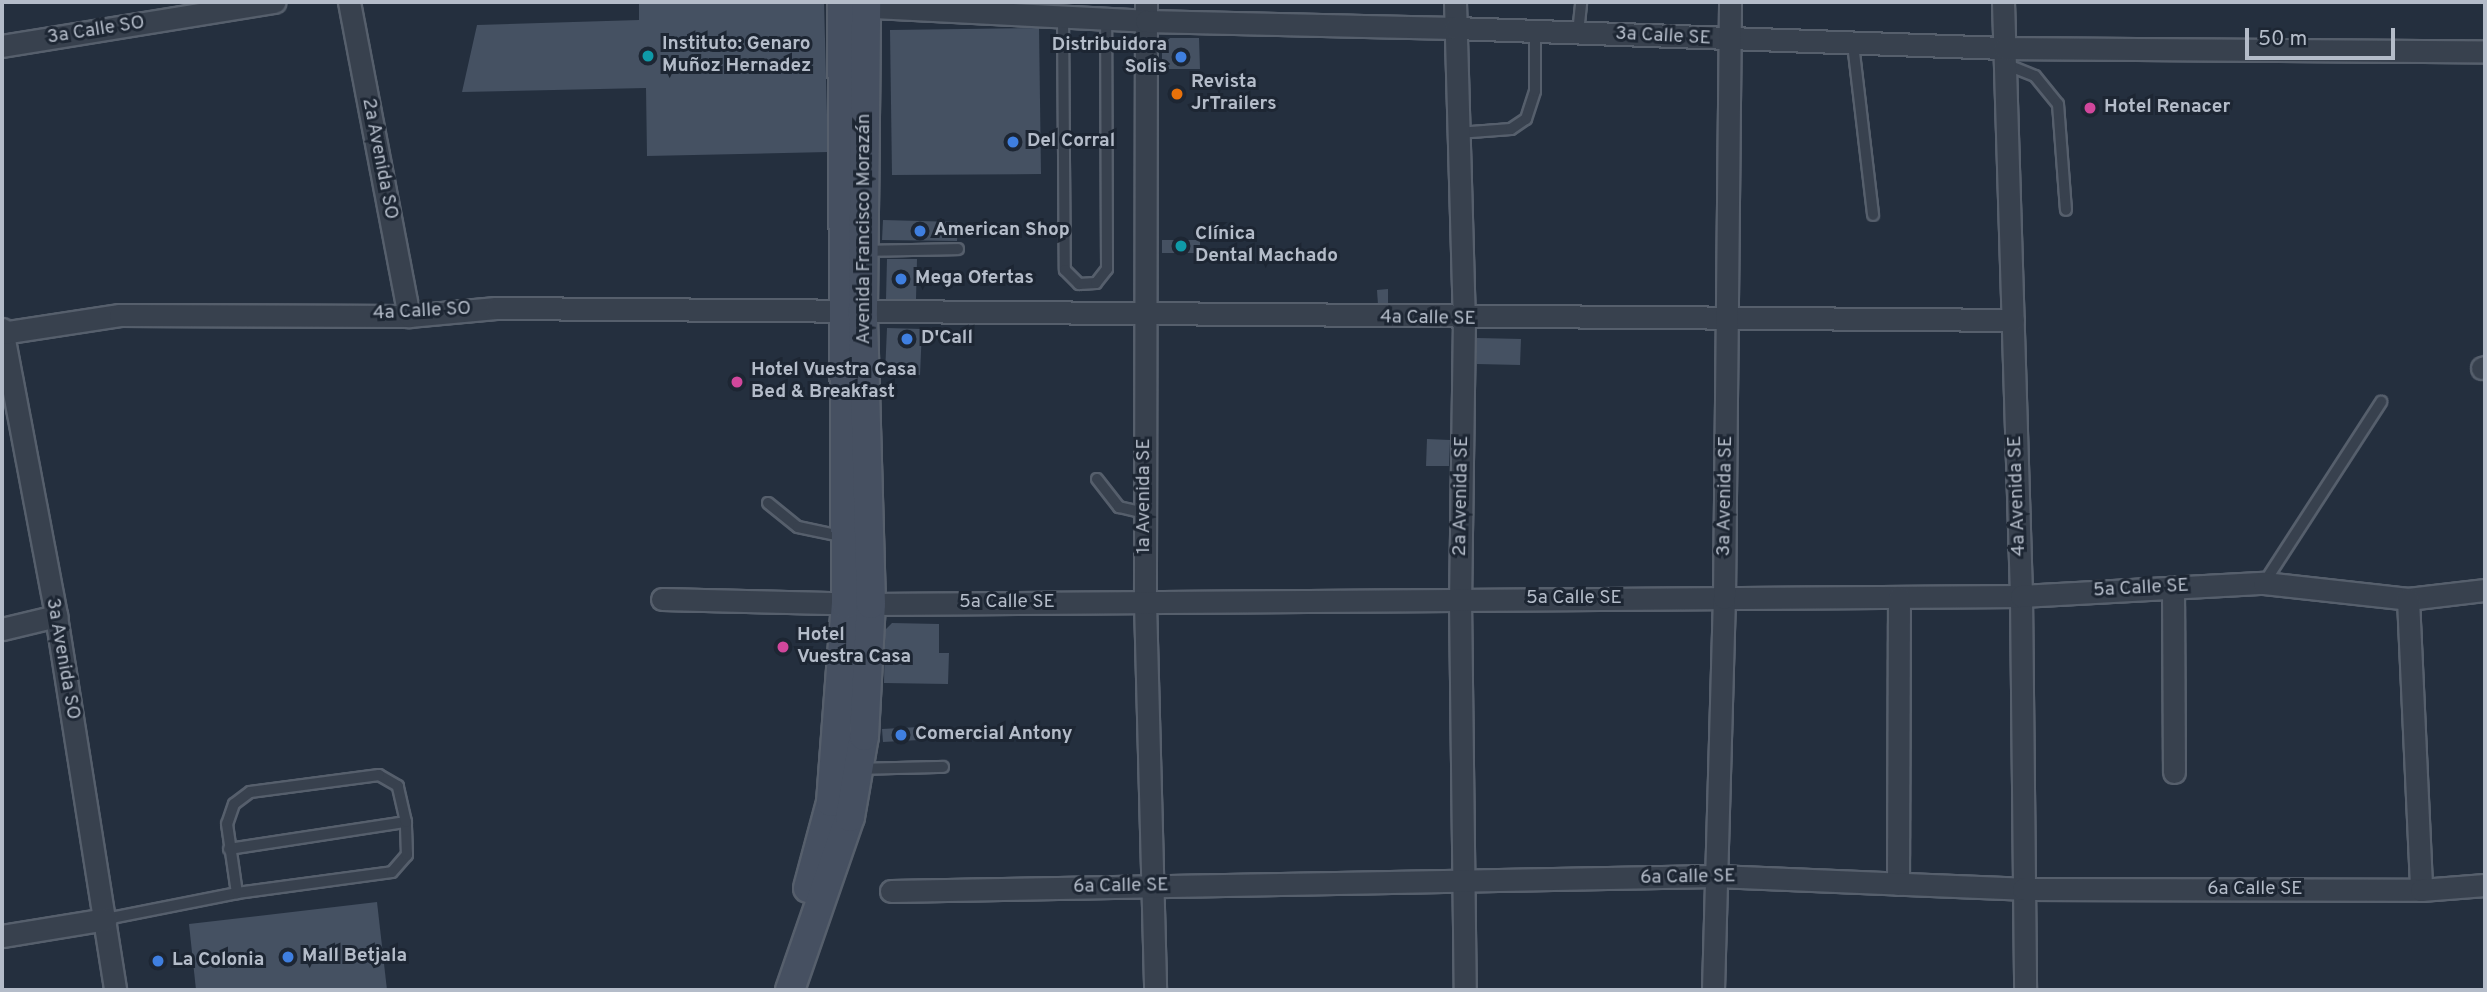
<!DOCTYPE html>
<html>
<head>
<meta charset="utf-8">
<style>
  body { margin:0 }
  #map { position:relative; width:2487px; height:992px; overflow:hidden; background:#242f3e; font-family:Overpass,sans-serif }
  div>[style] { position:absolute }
  .building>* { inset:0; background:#455162 }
  .roads { filter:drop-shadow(2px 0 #565f6c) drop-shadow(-2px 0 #565f6c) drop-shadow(0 2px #565f6c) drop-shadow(0 -2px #565f6c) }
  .lane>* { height:10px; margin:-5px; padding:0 5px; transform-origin:5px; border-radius:5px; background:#38414e }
  .street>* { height:21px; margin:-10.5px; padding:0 10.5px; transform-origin:10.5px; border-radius:10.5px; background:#38414e }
  .secondary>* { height:28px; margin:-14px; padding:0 14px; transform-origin:14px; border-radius:14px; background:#465061 }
  .dots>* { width:19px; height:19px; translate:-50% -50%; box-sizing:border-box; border:4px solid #1d2633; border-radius:50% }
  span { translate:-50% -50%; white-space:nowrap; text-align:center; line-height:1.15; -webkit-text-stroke:6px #1d2633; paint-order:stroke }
  .street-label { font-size:19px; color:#b4bcc9 }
  .poi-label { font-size:19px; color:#b4bcc9; font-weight:700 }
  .left { translate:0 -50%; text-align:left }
  .right { translate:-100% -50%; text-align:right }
  .frame { position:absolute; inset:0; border:4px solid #b4bcc9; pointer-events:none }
  .scale { position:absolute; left:2245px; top:28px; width:150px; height:32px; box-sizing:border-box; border:4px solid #b4bcc9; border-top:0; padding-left:9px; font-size:21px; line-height:24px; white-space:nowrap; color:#b4bcc9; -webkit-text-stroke:5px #1d2633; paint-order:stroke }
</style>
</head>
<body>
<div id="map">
  <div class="building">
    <i style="clip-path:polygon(639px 2px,824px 2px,828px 152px,647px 156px,646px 88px,462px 92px,477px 25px,639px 20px)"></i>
    <i style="clip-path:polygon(1039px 28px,1041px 174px,892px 175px,890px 30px)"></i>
    <i style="clip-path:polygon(1170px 38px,1199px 38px,1200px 69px,1162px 69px,1162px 45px)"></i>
    <i style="clip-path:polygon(883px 220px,958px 222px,957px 241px,882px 240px)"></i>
    <i style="clip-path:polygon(1162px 240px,1200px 240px,1200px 253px,1162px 253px)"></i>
    <i style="clip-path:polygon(887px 259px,917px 259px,916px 299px,886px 299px)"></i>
    <i style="clip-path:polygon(1388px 289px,1388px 305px,1378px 305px,1377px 290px)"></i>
    <i style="clip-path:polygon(887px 328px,922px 329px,920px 375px,885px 374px)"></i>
    <i style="clip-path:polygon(1477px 338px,1521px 339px,1520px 365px,1477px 364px)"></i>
    <i style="clip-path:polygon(1427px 439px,1450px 440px,1449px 466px,1426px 466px)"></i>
    <i style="clip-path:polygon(892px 623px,939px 624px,939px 653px,949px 653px,948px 684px,884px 683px,885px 630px)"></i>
    <i style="clip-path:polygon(919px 727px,919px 740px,883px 742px,882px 729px)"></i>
    <i style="clip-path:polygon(377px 902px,387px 990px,196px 990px,189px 924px)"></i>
  </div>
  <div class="roads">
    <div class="lane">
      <i style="left:1063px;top:14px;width:256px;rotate:89.6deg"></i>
      <i style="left:1065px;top:270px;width:20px;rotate:45deg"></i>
      <i style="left:1079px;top:284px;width:17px;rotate:-3deg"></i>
      <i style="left:1096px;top:283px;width:18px;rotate:-52deg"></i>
      <i style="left:1107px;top:269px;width:249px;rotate:-90.2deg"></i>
      <i style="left:1578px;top:33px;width:31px;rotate:-84deg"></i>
      <i style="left:1853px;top:44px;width:172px;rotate:83.3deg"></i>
      <i style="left:2005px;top:64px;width:32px;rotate:22deg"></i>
      <i style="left:2035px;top:76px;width:36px;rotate:51deg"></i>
      <i style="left:2058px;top:104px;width:106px;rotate:85.7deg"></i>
      <i style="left:1458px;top:133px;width:53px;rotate:-4.3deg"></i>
      <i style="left:1511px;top:129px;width:18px;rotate:-34deg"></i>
      <i style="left:1526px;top:119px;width:29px;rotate:-72deg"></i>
      <i style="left:1535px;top:91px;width:60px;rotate:-90deg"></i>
      <i style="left:866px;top:251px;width:92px;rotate:-1.2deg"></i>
      <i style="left:1097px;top:479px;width:36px;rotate:52deg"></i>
      <i style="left:1119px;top:507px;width:27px;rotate:13deg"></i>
      <i style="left:768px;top:503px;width:38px;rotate:39deg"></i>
      <i style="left:798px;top:527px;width:48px;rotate:12deg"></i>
      <i style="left:2264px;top:583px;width:216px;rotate:-57.1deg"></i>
      <i style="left:860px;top:769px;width:83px;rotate:-1.4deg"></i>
      <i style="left:229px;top:849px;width:179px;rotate:-8.7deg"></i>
      <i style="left:106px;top:919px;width:134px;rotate:-11.2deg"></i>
      <i style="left:237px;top:893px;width:156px;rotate:-7.7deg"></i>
      <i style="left:392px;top:872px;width:23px;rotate:-49deg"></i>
      <i style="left:407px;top:855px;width:33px;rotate:-92deg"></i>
      <i style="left:406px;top:822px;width:37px;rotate:-103deg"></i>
      <i style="left:398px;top:786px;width:22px;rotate:-150deg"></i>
      <i style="left:379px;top:775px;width:130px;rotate:172.5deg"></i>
      <i style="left:250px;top:792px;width:20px;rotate:143deg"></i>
      <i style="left:234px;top:804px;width:21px;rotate:109deg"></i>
      <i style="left:227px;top:824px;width:70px;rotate:81.8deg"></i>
    </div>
    <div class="street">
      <i style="left:349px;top:2px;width:320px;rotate:79.2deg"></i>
      <i style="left:1146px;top:2px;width:600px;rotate:90.1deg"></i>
      <i style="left:1145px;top:602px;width:388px;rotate:88.5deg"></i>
      <i style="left:1455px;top:2px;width:317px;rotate:88.4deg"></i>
      <i style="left:1464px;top:319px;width:281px;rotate:90.8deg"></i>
      <i style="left:1460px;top:600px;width:390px;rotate:89.3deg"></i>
      <i style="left:2003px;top:2px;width:594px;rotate:88.26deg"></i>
      <i style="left:2021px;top:596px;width:394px;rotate:89.4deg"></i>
      <i style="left:854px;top:6px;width:292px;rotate:2.9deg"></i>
      <i style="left:1146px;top:21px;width:309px;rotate:1.3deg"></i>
      <i style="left:1455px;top:28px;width:549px;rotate:2.09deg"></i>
      <i style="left:2004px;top:48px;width:481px;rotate:0.4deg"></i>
      <i style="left:2px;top:46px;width:276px;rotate:-9.2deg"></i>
      <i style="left:2px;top:329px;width:292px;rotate:79.3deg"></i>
      <i style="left:56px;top:616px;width:379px;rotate:81deg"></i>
      <i style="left:2px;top:333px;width:119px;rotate:-8.7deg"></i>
      <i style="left:120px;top:315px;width:289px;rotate:0.2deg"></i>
      <i style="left:409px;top:316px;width:87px;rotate:-5.3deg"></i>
      <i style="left:496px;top:308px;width:1517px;rotate:0.45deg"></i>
      <i style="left:2482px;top:368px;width:3px;rotate:-18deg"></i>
      <i style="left:2173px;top:587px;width:185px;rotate:89.7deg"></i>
      <i style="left:662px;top:599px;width:209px;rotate:1.4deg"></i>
      <i style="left:871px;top:604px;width:1150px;rotate:-0.4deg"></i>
      <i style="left:2021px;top:596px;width:243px;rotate:-3.1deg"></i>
      <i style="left:2264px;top:583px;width:145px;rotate:6.3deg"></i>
      <i style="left:2408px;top:599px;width:78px;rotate:-6.7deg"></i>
      <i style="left:2408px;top:599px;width:291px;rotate:87.4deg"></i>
      <i style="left:2px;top:629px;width:56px;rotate:-13.5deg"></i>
      <i style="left:1898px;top:884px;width:287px;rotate:-89.8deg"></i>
      <i style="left:891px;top:891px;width:825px;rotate:-1.04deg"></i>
      <i style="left:1716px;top:876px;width:307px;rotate:2.4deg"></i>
      <i style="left:2023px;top:889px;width:398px;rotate:0.1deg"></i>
      <i style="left:2421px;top:890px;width:64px;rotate:-4.5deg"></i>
      <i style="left:2px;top:936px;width:105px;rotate:-9.3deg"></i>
      <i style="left:1713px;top:990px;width:392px;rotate:-88.4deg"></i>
      <i style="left:1724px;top:598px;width:596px;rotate:-89.42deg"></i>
    </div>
    <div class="secondary">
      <i style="left:808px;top:888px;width:89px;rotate:-75deg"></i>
      <i style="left:831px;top:802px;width:199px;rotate:-85.7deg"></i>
      <i style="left:846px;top:604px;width:602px;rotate:-90.38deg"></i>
      <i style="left:790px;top:990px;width:183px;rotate:-70.9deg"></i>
      <i style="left:850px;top:817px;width:82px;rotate:-80.2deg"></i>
      <i style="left:864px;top:736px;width:132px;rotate:-87deg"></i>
      <i style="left:871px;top:604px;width:295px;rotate:-91.6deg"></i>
      <i style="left:863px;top:309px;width:307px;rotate:-89.4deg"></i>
    </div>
  </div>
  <div class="dots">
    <i style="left:648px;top:56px;background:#0f9aa8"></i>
    <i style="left:1181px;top:57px;background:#3f7fe0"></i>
    <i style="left:1177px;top:94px;background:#e8710a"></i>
    <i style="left:2090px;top:108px;background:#d1479c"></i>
    <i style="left:1013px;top:142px;background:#3f7fe0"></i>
    <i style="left:920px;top:231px;background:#3f7fe0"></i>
    <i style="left:1181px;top:246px;background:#0f9aa8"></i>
    <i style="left:901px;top:279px;background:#3f7fe0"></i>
    <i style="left:907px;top:339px;background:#3f7fe0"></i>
    <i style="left:737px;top:382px;background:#d1479c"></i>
    <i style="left:783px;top:647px;background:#d1479c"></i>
    <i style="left:901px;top:735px;background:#3f7fe0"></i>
    <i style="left:288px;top:957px;background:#3f7fe0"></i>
    <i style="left:158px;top:961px;background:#3f7fe0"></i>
  </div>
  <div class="street-label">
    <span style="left:96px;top:31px;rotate:-9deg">3a Calle SO</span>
    <span style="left:1663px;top:37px;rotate:3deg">3a Calle SE</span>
    <span style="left:379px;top:159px;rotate:79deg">2a Avenida SO</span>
    <span style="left:865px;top:229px;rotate:-90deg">Avenida Francisco Morazán</span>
    <span style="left:422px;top:312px;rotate:-3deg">4a Calle SO</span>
    <span style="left:1428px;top:319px;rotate:1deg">4a Calle SE</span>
    <span style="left:1145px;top:496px;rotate:-90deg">1a Avenida SE</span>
    <span style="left:1462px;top:496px;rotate:-89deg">2a Avenida SE</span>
    <span style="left:1726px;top:496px;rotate:-89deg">3a Avenida SE</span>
    <span style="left:2018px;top:496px;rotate:-92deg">4a Avenida SE</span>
    <span style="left:2141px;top:589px;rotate:-3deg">5a Calle SE</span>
    <span style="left:1574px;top:599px">5a Calle SE</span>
    <span style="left:1007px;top:603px">5a Calle SE</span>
    <span style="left:62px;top:659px;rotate:80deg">3a Avenida SO</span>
    <span style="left:1688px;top:878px;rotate:-1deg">6a Calle SE</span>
    <span style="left:1121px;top:887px;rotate:-1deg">6a Calle SE</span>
    <span style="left:2255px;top:890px">6a Calle SE</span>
  </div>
  <div class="poi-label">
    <span class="left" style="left:662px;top:56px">Instituto: Genaro<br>Muñoz Hernadez</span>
    <span class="right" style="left:1167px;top:57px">Distribuidora<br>Solis</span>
    <span class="left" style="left:1191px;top:94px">Revista<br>JrTrailers</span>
    <span class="left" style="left:2104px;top:108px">Hotel Renacer</span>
    <span class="left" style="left:1027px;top:142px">Del Corral</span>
    <span class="left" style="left:934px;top:231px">American Shop</span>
    <span class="left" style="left:1195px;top:246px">Clínica<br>Dental Machado</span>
    <span class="left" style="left:915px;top:279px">Mega Ofertas</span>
    <span class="left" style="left:921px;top:339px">D'Call</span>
    <span class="left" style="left:751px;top:382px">Hotel Vuestra Casa<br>Bed &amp; Breakfast</span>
    <span class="left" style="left:797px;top:647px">Hotel<br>Vuestra Casa</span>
    <span class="left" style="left:915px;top:735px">Comercial Antony</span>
    <span class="left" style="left:302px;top:957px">Mall Betjala</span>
    <span class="left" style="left:172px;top:961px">La Colonia</span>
  </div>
  <div class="frame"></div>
  <div class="scale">50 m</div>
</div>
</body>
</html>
